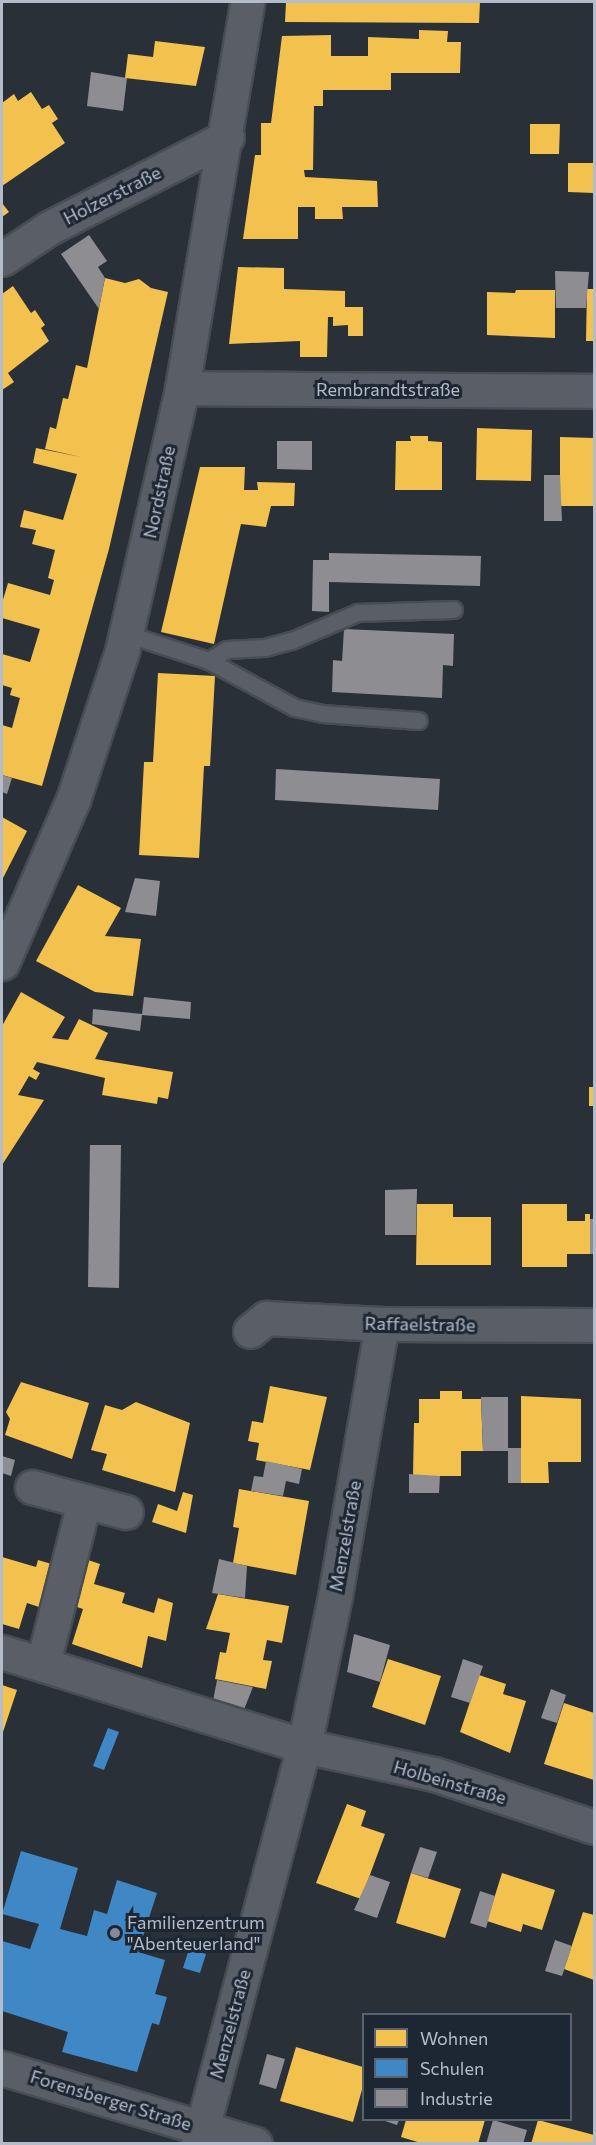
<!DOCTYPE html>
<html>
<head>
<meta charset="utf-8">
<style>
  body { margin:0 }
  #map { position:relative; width:596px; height:2145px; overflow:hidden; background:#2a3038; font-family:Commissioner,sans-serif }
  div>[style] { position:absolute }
  .homes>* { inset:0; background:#f2c14e }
  .schools>* { inset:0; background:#3f88c5 }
  .industry>* { inset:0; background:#8d8d92 }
  .roads { filter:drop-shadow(2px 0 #484c53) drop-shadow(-2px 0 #484c53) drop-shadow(0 2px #484c53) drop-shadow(0 -2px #484c53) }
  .lane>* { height:16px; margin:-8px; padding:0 8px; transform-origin:8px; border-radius:8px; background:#5a5e66 }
  .street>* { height:33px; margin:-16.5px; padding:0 16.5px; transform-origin:16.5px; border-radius:16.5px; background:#5a5e66 }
  .dots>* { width:16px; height:16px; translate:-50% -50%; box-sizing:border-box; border:3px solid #1d2633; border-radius:50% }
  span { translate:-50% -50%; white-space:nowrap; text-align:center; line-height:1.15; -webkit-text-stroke:6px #1d2633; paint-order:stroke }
  .street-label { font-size:18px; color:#b4bcc9 }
  .poi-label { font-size:18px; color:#b4bcc9 }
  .left { translate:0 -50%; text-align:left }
  .frame { position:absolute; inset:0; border:3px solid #b4bcc9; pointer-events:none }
  .legend { position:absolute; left:362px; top:2013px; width:210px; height:108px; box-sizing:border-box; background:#1d2633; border:2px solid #59626f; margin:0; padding:8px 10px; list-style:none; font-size:18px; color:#b4bcc9 }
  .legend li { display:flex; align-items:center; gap:12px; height:30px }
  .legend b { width:30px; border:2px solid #59626f }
</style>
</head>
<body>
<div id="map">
  <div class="homes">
    <i style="clip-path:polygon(286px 2px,480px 2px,479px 23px,285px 22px)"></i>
    <i style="clip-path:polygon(419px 30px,448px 31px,447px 42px,461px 42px,460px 73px,391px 73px,391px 90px,323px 90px,323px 106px,314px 106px,313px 170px,304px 170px,305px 177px,377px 181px,378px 207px,342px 207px,343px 219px,315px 219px,315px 207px,298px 207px,298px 239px,243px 239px,255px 155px,261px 155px,261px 123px,271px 123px,282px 36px,331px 35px,331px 56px,368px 56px,368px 37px,419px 39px)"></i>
    <i style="clip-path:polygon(155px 41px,205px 47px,196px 86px,125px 78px,128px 54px,153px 57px)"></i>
    <i style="clip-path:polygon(31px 92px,42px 109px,49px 105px,58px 119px,52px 123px,65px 143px,2px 186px,2px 103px,14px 94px,18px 101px)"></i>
    <i style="clip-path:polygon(530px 124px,560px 124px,559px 154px,530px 154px)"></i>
    <i style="clip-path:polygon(568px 163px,594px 163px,594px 193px,568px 192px)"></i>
    <i style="clip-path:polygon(2px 203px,9px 212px,2px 217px)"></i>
    <i style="clip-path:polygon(238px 267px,284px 268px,284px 289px,345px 291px,345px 307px,363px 307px,363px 336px,348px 336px,348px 325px,333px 326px,333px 317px,328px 317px,327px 357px,300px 357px,300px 341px,229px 344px)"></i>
    <i style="clip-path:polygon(105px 278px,125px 283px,139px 279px,151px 288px,168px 292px,109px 549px,42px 786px,2px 775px,2px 725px,12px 728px,20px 698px,10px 695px,12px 688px,2px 685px,2px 654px,30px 662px,40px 629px,2px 618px,2px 603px,8px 583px,50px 595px,54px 580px,48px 578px,55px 550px,32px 544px,36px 530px,20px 527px,24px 510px,63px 520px,77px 474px,33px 463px,36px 448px,81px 457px,45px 449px,50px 427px,56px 429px,63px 398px,68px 399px,76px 365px,87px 368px)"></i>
    <i style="clip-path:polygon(13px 286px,31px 313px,35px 310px,45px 325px,41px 328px,49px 341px,8px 373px,14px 382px,2px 390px,2px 294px)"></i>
    <i style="clip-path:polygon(587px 289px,594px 289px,594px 341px,586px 341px)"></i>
    <i style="clip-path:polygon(516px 290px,555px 290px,555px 338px,487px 335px,487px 292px,515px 293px)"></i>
    <i style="clip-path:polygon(477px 428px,532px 430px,531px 481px,476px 480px)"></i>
    <i style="clip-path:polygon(410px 436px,428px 436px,428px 441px,442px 442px,442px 490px,395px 490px,396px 441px,411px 441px)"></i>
    <i style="clip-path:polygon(560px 437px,594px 438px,594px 506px,560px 506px)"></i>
    <i style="clip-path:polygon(200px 467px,245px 467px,244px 490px,258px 490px,257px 482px,295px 483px,294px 506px,271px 506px,266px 527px,241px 524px,214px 644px,161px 632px)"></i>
    <i style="clip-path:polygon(158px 673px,215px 676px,210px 766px,204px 766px,199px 858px,139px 855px,144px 762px,153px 762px)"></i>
    <i style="clip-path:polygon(2px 817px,27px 831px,2px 880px)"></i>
    <i style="clip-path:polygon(78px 885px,121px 908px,105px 936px,141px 939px,133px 996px,95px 992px,36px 961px)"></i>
    <i style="clip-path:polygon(21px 992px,65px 1017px,52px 1038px,68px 1040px,79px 1019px,108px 1033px,95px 1059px,173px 1072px,168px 1099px,158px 1097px,157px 1104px,102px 1095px,105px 1078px,37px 1062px,33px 1069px,40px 1073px,36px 1080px,29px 1076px,18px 1095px,44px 1100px,2px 1165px,2px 1026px)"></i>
    <i style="clip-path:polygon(589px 1087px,594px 1087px,594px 1106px,589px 1106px)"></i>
    <i style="clip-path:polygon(417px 1204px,453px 1204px,453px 1217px,491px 1217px,491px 1265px,416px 1265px)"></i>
    <i style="clip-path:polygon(522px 1204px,567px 1204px,567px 1221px,585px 1221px,585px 1214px,590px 1214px,590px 1254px,567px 1254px,567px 1267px,522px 1267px)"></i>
    <i style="clip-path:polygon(21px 1382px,89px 1403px,72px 1459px,5px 1435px,10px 1419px,6px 1412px)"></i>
    <i style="clip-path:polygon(270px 1386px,327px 1397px,310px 1470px,256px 1460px,259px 1443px,248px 1441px,252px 1421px,263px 1423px)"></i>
    <i style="clip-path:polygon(440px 1391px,462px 1391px,462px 1399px,481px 1399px,483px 1451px,461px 1451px,461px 1476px,413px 1476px,414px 1423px,419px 1423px,419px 1399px,440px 1399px)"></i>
    <i style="clip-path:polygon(521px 1396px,581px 1399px,581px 1462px,548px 1462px,549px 1483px,521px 1483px)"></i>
    <i style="clip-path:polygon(136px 1402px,190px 1423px,175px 1492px,102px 1470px,107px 1454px,91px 1450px,105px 1405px,122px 1410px)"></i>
    <i style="clip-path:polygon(239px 1489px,309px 1501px,296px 1575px,233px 1563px,239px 1528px,233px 1527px)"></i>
    <i style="clip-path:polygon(183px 1492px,193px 1495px,186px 1533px,152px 1522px,158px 1504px,177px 1511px)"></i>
    <i style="clip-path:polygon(2px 1557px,36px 1567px,38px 1560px,55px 1565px,42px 1608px,27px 1603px,19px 1629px,2px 1624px)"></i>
    <i style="clip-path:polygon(82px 1558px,100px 1564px,94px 1584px,125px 1593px,122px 1603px,154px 1613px,158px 1598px,173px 1603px,166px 1641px,148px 1636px,142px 1668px,72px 1644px,83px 1609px,68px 1604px)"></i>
    <i style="clip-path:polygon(218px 1594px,289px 1606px,282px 1643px,267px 1640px,263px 1660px,272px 1661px,266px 1689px,215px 1679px,220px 1652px,226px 1653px,230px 1633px,206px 1629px)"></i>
    <i style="clip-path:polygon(388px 1659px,441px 1676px,425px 1725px,372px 1707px)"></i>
    <i style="clip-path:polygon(479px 1675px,506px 1684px,503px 1694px,526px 1701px,510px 1753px,460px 1732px)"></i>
    <i style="clip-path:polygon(2px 1685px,17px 1690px,2px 1735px)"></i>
    <i style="clip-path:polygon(564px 1703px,594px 1713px,594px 1780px,544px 1764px)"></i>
    <i style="clip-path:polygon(347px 1804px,366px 1811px,361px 1826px,385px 1834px,361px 1899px,316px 1883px)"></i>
    <i style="clip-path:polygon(411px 1873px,461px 1889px,445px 1938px,396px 1923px)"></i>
    <i style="clip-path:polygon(502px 1873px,555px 1890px,542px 1930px,523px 1924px,521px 1932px,487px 1921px)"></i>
    <i style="clip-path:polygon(583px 1912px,594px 1915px,594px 1980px,564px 1969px)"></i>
    <i style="clip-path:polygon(296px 2047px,363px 2067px,363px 2086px,353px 2122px,280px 2101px)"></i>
    <i style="clip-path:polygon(406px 2120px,485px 2120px,478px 2144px,424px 2144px,401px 2137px)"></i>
    <i style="clip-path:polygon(538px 2120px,594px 2135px,594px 2144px,531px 2144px)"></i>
  </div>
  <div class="schools">
    <i style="clip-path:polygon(108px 1728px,119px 1732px,104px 1770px,93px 1766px)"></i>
    <i style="clip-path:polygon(21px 1851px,78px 1868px,60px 1929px,87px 1936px,94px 1910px,107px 1914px,117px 1880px,157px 1893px,138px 1952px,165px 1960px,155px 1994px,167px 1997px,159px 2025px,152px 2023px,137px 2072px,62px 2052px,68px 2032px,2px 2011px,2px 1941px,30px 1949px,39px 1924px,2px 1914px)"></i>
    <i style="clip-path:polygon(189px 1949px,206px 1954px,200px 1973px,183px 1968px)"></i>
  </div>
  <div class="industry">
    <i style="clip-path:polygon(91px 72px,127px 78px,123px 111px,87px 106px)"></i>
    <i style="clip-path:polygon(89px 235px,107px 261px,98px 267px,105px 278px,99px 309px,61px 254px)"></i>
    <i style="clip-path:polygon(555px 271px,589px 272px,586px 308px,556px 308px)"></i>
    <i style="clip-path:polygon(277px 441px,312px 441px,312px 470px,277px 469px)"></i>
    <i style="clip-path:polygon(544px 475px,560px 475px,562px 521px,544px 521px)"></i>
    <i style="clip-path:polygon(329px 553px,481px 556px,480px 586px,329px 582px,329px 612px,312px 611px,313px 560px,329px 560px)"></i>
    <i style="clip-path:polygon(344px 629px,454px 634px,453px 666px,443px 665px,442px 698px,332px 692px,333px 660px,342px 661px)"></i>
    <i style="clip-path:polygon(276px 769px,440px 779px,438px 810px,275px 800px)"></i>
    <i style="clip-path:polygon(2px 775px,12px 778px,7px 794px,2px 792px)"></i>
    <i style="clip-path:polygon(135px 878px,160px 881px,156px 916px,125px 912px)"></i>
    <i style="clip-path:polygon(144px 997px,191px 1002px,190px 1019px,142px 1015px,140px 1031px,92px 1024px,93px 1009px,142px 1014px)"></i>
    <i style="clip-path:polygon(90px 1145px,121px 1145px,119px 1288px,88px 1287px)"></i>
    <i style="clip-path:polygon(417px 1189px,416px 1235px,385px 1235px,385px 1190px)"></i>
    <i style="clip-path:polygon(590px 1219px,594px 1219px,594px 1254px,590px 1254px)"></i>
    <i style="clip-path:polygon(481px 1397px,508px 1397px,508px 1448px,521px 1448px,521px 1483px,508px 1483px,508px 1451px,483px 1451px)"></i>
    <i style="clip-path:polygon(2px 1456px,15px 1460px,11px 1476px,2px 1473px)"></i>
    <i style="clip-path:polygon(266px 1461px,302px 1469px,299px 1484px,286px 1481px,283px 1496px,251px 1491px,254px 1476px,263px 1477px)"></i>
    <i style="clip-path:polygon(409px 1474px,440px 1476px,439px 1493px,409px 1493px)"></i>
    <i style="clip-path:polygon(219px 1559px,247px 1566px,245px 1598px,212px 1593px)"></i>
    <i style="clip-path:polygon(354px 1634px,390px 1645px,380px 1682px,347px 1672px)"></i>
    <i style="clip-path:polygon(463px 1659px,483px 1666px,470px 1703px,451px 1697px)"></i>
    <i style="clip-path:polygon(217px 1680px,253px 1687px,243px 1712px,212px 1706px)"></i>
    <i style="clip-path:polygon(551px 1689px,566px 1695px,557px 1723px,541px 1718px)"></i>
    <i style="clip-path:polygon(420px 1847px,437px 1852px,428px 1878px,411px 1873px)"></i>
    <i style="clip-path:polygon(370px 1875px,390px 1882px,377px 1918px,354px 1910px)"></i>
    <i style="clip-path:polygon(480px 1891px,495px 1896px,486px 1928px,470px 1923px)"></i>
    <i style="clip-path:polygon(555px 1940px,572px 1946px,562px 1976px,545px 1971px)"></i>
    <i style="clip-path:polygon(267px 2054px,285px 2059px,276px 2089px,259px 2084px)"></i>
    <i style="clip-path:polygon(382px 2120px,399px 2120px,397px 2125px)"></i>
    <i style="clip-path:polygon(493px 2120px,527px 2130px,523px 2144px,486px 2144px)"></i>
  </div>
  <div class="roads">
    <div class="lane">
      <i style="left:126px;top:634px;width:87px;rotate:18deg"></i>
      <i style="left:209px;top:661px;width:98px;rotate:28.7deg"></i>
      <i style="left:295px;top:708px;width:29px;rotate:12deg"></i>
      <i style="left:323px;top:714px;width:96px;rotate:4.2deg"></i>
      <i style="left:209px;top:661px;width:21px;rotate:-31deg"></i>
      <i style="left:227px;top:650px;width:38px;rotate:-3deg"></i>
      <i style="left:265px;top:648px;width:28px;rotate:-15deg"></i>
      <i style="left:292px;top:641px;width:72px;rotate:-23deg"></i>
      <i style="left:358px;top:613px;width:96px;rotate:-1.8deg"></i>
    </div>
    <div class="street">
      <i style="left:2px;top:259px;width:56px;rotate:-33.4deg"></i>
      <i style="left:49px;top:228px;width:200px;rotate:-27.1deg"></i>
      <i style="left:182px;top:388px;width:412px;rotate:0.4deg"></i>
      <i style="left:2px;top:963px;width:178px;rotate:-66.5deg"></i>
      <i style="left:73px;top:800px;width:157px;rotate:-71.8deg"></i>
      <i style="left:122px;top:651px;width:270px;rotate:-77.1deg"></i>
      <i style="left:182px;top:388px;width:391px;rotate:-80.4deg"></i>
      <i style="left:250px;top:1331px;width:21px;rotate:-39deg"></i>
      <i style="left:266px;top:1318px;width:116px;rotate:3deg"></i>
      <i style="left:382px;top:1324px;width:212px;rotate:0.3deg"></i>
      <i style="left:32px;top:1487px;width:97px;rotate:14.9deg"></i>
      <i style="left:2px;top:1652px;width:316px;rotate:17.3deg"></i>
      <i style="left:304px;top:1746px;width:133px;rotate:12.2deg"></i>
      <i style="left:434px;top:1774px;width:169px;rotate:18.3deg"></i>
      <i style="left:43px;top:1663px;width:166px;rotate:-75.7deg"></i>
      <i style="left:2px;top:2068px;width:264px;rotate:16.7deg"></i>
      <i style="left:198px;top:2144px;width:412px;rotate:-75.1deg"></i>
      <i style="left:304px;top:1746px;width:153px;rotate:-78.3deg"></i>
      <i style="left:335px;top:1596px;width:276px;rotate:-80.2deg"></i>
    </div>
  </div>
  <div class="dots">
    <i style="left:115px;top:1933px;background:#848b96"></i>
  </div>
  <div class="street-label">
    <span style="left:112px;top:195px;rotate:-27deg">Holzerstraße</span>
    <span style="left:388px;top:389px">Rembrandtstraße</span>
    <span style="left:159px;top:492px;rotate:-78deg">Nordstraße</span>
    <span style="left:420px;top:1324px;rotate:1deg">Raffaelstraße</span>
    <span style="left:345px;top:1536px;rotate:-80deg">Menzelstraße</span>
    <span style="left:450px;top:1782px;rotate:16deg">Holbeinstraße</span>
    <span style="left:230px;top:2024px;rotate:-75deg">Menzelstraße</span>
    <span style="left:111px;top:2100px;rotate:17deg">Forensberger Straße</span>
  </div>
  <div class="poi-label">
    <span class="left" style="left:127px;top:1933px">Familienzentrum<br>"Abenteuerland"</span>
  </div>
  <div class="frame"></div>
  <ul class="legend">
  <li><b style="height:16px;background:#f2c14e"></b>Wohnen</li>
  <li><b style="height:16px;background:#3f88c5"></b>Schulen</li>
  <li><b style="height:16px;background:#8d8d92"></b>Industrie</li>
  </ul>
</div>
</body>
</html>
